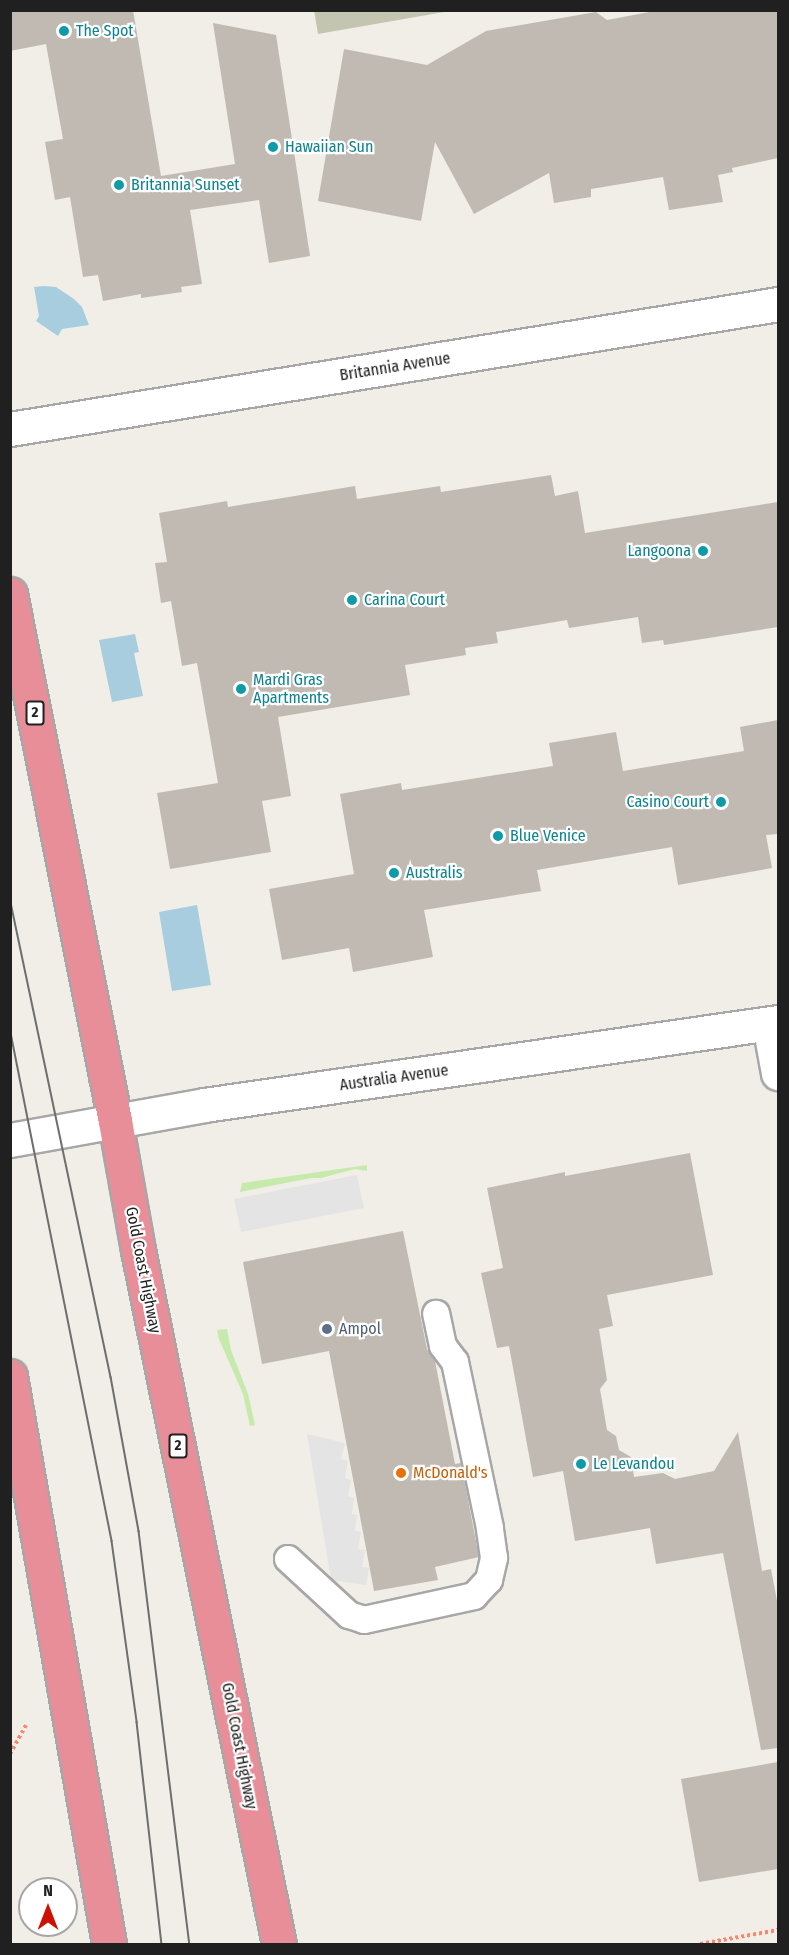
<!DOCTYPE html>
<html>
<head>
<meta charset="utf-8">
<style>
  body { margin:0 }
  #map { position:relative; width:789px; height:1955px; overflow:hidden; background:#f0eee6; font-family:"Fira Sans Condensed",sans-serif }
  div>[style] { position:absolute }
  .construction>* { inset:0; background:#c4c5b1 }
  .grass>* { inset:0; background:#c6eaac }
  .parking>* { inset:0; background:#e4e4e4 }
  .water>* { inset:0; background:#a7cdde }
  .building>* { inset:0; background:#c1bab2 }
  .path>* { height:4px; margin-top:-2px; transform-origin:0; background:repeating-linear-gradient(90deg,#fa866e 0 3px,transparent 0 6px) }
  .roads { filter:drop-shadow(2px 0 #a7a7a7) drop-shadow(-2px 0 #a7a7a7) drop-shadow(0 2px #a7a7a7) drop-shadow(0 -2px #a7a7a7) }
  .lane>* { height:26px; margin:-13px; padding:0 13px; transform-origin:13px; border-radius:13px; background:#fff }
  .street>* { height:33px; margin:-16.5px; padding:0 16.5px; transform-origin:16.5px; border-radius:16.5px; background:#fff }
  .highway>* { height:33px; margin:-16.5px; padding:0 16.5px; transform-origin:16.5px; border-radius:16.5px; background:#e78e98 }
  .tram>* { height:1.5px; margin:-0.75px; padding:0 0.75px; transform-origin:0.75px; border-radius:0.75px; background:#6e6e6e }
  .dots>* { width:16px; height:16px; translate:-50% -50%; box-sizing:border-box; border:3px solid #fff; border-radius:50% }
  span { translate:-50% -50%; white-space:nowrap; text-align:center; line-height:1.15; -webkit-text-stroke:4.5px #fff; paint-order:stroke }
  .shield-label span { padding:2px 4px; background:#fff; border:2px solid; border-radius:4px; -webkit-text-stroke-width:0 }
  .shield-label { font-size:15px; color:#202020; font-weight:700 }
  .culture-label { font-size:16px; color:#0d838f }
  .left { translate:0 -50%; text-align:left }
  .right { translate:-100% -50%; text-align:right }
  .street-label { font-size:16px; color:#202020 }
  .service-label { font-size:16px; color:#4e5e75 }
  .food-label { font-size:16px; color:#c56008 }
  .frame { position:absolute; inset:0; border:12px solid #202020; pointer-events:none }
  .north { position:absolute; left:18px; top:1877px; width:60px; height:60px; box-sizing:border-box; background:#fff; border:2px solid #a6a6a6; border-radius:50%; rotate:0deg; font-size:16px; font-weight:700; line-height:24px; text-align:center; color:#202020 }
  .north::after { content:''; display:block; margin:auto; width:21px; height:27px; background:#cf0f00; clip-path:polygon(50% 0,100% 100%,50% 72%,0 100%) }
</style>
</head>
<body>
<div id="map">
  <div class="construction">
    <i style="clip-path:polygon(314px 10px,450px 10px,450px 11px,318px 34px)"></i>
  </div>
  <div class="grass">
    <i style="clip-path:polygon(367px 1165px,367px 1171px,355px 1169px,321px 1178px,311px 1178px,240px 1192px,242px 1183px)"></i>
    <i style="clip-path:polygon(227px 1329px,231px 1350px,248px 1394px,255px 1425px,250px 1426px,243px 1394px,219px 1339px,217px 1330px)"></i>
  </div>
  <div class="parking">
    <i style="clip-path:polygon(357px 1175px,364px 1208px,241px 1232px,234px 1199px)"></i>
    <i style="clip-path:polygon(307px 1434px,345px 1443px,341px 1459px,348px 1461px,345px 1478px,351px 1480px,348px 1496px,354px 1498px,352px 1514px,357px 1515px,355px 1531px,361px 1532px,358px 1549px,365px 1550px,362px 1567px,369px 1568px,366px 1585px,331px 1580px)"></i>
  </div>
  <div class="water">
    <i style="clip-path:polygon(44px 286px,56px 287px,74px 299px,82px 307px,89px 325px,62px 329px,58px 336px,36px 321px,39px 316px,34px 287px)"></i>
    <i style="clip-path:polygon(135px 634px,139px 652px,134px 653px,143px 696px,112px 702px,99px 640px)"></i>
    <i style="clip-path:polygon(197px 905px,211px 985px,172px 991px,159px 912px)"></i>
  </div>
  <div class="building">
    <i style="clip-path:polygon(10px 10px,133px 10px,161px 176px,235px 164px,213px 23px,276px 35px,310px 256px,269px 263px,259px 200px,190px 210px,202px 284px,181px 287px,182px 292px,141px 298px,141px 294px,103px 301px,98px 275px,83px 277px,70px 197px,55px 200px,45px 142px,63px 139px,46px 44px,10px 51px)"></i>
    <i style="clip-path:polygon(660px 10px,778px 10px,778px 158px,732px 168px,733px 172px,718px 175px,723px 202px,669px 210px,663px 177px,591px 189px,591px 197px,554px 203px,549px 173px,474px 214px,435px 142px,421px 221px,318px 201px,344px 49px,427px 65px,486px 31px,596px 12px,607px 20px)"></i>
    <i style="clip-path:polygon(551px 475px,555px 496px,578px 491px,585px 533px,778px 502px,778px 627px,664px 645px,663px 640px,642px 643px,638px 617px,569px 628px,567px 620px,496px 632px,498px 643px,465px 648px,466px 655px,405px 665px,410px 695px,278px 717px,291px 796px,262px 801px,271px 852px,170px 869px,157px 793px,218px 783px,197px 663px,182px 666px,171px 601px,161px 603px,155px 563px,167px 562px,159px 513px,227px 501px,228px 507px,355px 486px,357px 499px,440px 486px,441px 492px)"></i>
    <i style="clip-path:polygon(778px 720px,778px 834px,766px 835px,772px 868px,678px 885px,672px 847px,537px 870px,541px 891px,424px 910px,433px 957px,353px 972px,349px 948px,282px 960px,269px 889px,354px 874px,340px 794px,401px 783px,402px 790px,553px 766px,549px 743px,616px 732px,623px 771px,744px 751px,740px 727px)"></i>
    <i style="clip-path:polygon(690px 1153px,713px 1275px,607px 1295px,613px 1326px,599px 1329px,607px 1380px,600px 1389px,607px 1430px,616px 1436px,619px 1450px,631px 1457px,634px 1477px,663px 1473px,675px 1479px,714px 1471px,738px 1432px,762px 1571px,771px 1569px,778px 1606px,778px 1748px,761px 1750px,723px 1553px,656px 1564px,650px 1528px,575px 1541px,563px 1471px,533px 1477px,509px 1346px,497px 1348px,481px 1273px,503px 1268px,487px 1188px,565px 1172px,565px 1176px)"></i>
    <i style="clip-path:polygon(403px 1231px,427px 1349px,435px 1361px,455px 1464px,461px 1463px,479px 1557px,435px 1567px,438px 1580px,374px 1591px,329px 1351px,262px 1364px,243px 1262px)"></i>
    <i style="clip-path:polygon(778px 1762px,778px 1869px,699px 1882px,681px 1779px)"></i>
  </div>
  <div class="path">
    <i style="left:10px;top:1754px;width:33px;rotate:-61deg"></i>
    <i style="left:700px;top:1944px;width:79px;rotate:-10.2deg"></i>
  </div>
  <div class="roads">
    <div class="lane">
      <i style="left:288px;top:1559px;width:83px;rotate:42.6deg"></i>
      <i style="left:349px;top:1615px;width:16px;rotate:18deg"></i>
      <i style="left:364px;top:1620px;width:113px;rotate:-12.3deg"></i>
      <i style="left:474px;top:1596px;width:22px;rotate:-47deg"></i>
      <i style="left:489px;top:1580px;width:23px;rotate:-77deg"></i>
      <i style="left:494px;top:1558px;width:30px;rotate:-98deg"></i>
      <i style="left:490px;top:1528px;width:170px;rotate:-101.9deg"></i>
      <i style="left:455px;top:1362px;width:20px;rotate:-127deg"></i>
      <i style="left:443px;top:1346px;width:33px;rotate:-102deg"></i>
    </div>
    <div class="street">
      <i style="left:10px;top:429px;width:778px;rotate:-9.24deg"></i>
      <i style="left:769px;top:1024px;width:50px;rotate:79.6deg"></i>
      <i style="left:10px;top:1140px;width:197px;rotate:-10.2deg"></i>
      <i style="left:204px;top:1105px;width:580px;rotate:-8.23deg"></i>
    </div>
    <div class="highway">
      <i style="left:10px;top:594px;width:537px;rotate:78.73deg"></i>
      <i style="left:115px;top:1121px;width:131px;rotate:79.9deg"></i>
      <i style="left:138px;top:1250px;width:708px;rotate:78.52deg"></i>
      <i style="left:10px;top:1376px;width:577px;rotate:80.11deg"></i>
    </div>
  </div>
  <div class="tram">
    <i style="left:10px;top:898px;width:490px;rotate:78.1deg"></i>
    <i style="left:111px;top:1377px;width:157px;rotate:79.7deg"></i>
    <i style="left:139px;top:1531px;width:416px;rotate:83deg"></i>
    <i style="left:10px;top:1028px;width:523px;rotate:78.75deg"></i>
    <i style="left:112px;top:1541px;width:183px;rotate:82.1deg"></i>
    <i style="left:137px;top:1722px;width:223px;rotate:83.6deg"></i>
  </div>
  <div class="dots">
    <i style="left:64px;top:31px;background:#0f9aa8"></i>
    <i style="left:273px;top:147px;background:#0f9aa8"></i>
    <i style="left:119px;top:185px;background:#0f9aa8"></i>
    <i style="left:703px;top:551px;background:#0f9aa8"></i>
    <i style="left:352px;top:600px;background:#0f9aa8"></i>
    <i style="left:241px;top:689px;background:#0f9aa8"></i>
    <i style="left:721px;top:802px;background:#0f9aa8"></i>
    <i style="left:498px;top:836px;background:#0f9aa8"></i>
    <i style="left:394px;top:873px;background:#0f9aa8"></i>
    <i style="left:327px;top:1329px;background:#5c6f8a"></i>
    <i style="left:581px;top:1464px;background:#0f9aa8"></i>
    <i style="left:401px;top:1473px;background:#e8710a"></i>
  </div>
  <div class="shield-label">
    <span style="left:35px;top:713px">2</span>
    <span style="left:178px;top:1446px">2</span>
  </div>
  <div class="culture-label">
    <span class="left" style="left:76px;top:31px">The Spot</span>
    <span class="left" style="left:285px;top:147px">Hawaiian Sun</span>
    <span class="left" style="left:131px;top:185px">Britannia Sunset</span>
    <span class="right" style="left:691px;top:551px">Langoona</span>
    <span class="left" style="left:364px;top:600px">Carina Court</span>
    <span class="left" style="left:253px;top:689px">Mardi Gras<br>Apartments</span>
    <span class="right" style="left:709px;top:802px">Casino Court</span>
    <span class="left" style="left:510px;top:836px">Blue Venice</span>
    <span class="left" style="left:406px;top:873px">Australis</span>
    <span class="left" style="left:593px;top:1464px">Le Levandou</span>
  </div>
  <div class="street-label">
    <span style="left:395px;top:367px;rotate:-9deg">Britannia Avenue</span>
    <span style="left:394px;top:1078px;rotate:-8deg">Australia Avenue</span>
    <span style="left:143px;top:1270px;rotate:79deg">Gold Coast Highway</span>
    <span style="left:239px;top:1746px;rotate:79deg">Gold Coast Highway</span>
  </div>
  <div class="service-label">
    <span class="left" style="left:339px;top:1329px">Ampol</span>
  </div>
  <div class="food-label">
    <span class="left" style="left:413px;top:1473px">McDonald's</span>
  </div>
  <div class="frame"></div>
  <div class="north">N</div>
</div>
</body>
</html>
